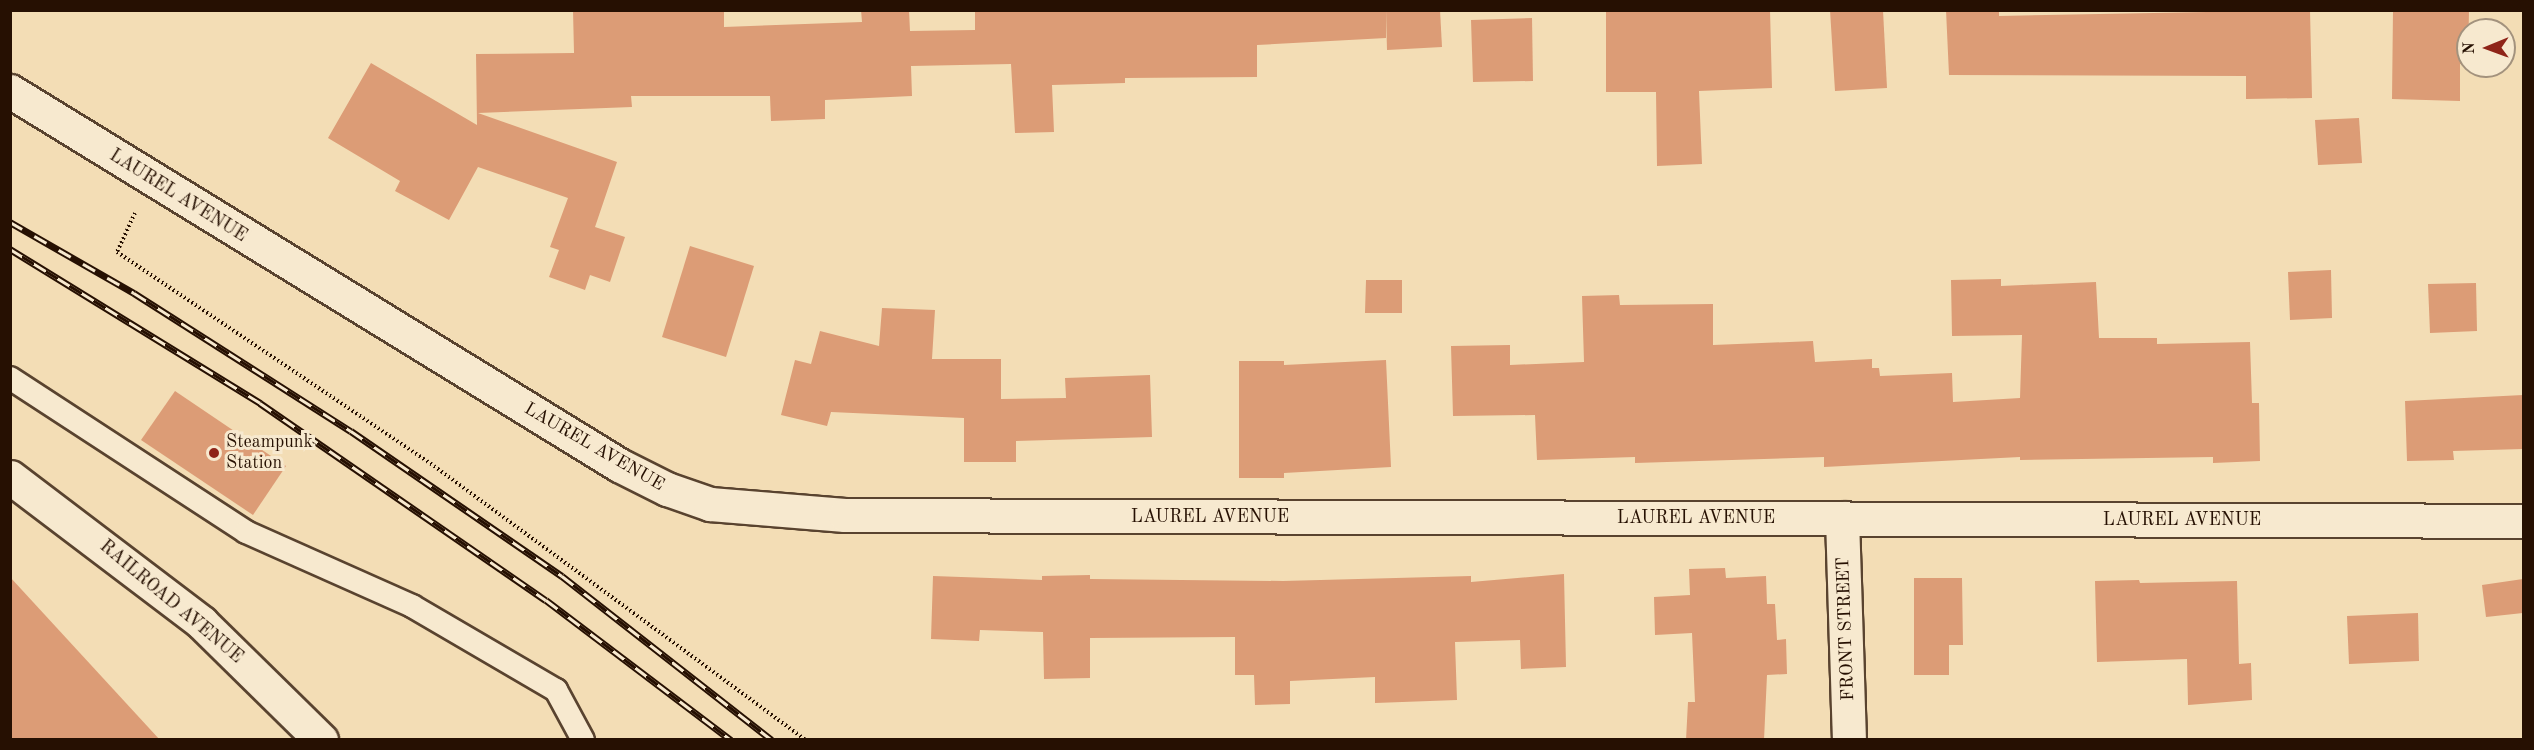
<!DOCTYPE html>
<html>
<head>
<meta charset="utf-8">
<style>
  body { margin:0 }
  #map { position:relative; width:2534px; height:750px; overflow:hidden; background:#f3ddb5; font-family:"Old Standard TT",serif }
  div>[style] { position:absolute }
  .building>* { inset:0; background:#dc9c76 }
  .path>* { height:4px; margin-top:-2px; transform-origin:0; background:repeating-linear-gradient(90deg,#261002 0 1.5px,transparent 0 4.5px) }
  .roads { filter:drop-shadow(2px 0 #59432f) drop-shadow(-2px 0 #59432f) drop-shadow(0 2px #59432f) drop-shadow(0 -2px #59432f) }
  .service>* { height:22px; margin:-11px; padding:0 11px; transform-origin:11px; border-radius:11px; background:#f7e9cf }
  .minor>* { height:33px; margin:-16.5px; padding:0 16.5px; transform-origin:16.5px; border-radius:16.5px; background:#f7e9cf }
  .secondary>* { height:33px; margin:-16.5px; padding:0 16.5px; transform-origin:16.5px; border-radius:16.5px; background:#f7e9cf }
  .rail>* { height:7px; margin-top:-3.5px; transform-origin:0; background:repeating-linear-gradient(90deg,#f7e9cf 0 14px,#261002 0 28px); box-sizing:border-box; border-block:2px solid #261002 }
  .dots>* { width:16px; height:16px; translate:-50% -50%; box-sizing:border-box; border:3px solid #f7e9cf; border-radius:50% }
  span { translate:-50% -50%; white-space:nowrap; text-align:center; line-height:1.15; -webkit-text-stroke:6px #f7e9cf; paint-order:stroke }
  .street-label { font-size:18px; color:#261002 }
  .poi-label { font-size:18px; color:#261002 }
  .left { translate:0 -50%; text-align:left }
  .frame { position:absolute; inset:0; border:12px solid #261002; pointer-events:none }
  .north { position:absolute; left:2456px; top:18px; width:60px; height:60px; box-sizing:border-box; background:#f7e9cf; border:2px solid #a3927d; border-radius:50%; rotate:269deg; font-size:16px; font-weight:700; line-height:24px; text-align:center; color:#261002 }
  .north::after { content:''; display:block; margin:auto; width:21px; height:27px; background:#8f2418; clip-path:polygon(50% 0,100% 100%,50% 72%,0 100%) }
</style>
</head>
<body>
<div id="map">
  <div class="building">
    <i style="clip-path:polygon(573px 10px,724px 10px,724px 27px,862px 22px,861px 10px,909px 10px,910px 31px,975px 30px,975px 10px,1386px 10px,1386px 38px,1257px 45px,1257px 77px,1125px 78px,1125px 83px,1052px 85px,1054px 132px,1015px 133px,1011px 64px,911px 66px,912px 96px,825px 100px,825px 119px,771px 121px,770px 96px,631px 96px,632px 107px,478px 113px,617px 162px,595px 227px,625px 237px,610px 282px,590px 275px,585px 290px,549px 277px,559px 250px,550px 247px,568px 198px,478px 167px,449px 220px,395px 191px,400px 181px,328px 138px,371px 63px,477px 125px,476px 54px,574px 53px)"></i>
    <i style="clip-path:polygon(1386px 10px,1440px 10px,1442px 47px,1387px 50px)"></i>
    <i style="clip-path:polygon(1606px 10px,1770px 10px,1772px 88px,1699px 91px,1702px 164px,1657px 166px,1656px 92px,1606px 92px)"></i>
    <i style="clip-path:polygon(1830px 10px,1883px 10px,1887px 88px,1835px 91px)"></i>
    <i style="clip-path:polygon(1946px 10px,1999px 10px,1999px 16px,2310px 10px,2312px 98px,2246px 99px,2246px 76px,1949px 75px)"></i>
    <i style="clip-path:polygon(2393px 10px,2469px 10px,2468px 63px,2460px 64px,2460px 101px,2392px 99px)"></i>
    <i style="clip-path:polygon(1532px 18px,1533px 81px,1473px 82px,1471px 20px)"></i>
    <i style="clip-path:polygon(2359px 118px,2362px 163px,2318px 165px,2315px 120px)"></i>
    <i style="clip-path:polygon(690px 246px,754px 266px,726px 357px,662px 337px)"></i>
    <i style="clip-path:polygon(2331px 270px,2332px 318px,2290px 320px,2288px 272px)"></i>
    <i style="clip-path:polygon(2001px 279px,2001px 286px,2096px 282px,2099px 338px,2157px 338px,2157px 344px,2250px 342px,2252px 403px,2259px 403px,2260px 461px,2213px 463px,2213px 457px,2020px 460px,2020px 457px,1824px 467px,1824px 457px,1635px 463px,1635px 457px,1537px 460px,1535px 415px,1453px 416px,1451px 346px,1510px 345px,1510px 365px,1584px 362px,1582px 296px,1619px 295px,1620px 305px,1713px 304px,1713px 345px,1813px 341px,1815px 362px,1872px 359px,1872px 368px,1879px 368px,1880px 376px,1952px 373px,1953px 402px,2020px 398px,2022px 335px,1952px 336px,1951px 280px)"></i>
    <i style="clip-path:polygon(1366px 280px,1402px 280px,1402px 313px,1365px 313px)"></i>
    <i style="clip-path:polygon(2476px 283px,2477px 331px,2430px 333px,2428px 284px)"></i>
    <i style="clip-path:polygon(882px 308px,935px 310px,932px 359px,1001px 359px,1001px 399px,1066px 398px,1065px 378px,1150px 375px,1152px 437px,1016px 441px,1016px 462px,964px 462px,964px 418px,831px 412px,827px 426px,781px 415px,795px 360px,811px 364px,820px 331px,879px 346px)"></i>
    <i style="clip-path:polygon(1386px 360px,1391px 467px,1284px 473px,1284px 478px,1239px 478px,1239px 361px,1284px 361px,1284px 365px)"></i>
    <i style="clip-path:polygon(175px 391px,286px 466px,253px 515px,141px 440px)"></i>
    <i style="clip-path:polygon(2523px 395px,2523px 449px,2453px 451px,2454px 460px,2407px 461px,2405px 401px)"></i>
    <i style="clip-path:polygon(1725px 568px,1726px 578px,1766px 576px,1767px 604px,1775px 604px,1777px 640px,1786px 639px,1787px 674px,1767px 675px,1764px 740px,1686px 740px,1688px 702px,1695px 702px,1692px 633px,1655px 635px,1654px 597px,1690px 595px,1689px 569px)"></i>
    <i style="clip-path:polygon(1564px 574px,1566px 667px,1521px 669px,1520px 640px,1455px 642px,1457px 700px,1375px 703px,1375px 677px,1290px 681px,1290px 704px,1255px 705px,1254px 675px,1235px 675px,1235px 637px,1090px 638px,1090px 678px,1044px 679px,1043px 632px,980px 630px,979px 641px,931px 639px,933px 576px,1042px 580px,1042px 576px,1090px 575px,1090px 579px,1283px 581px,1471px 576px,1471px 582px)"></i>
    <i style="clip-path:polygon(10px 577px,160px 740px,10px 740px)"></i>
    <i style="clip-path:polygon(1914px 578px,1962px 578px,1963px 645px,1949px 645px,1949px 675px,1914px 675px)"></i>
    <i style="clip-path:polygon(2523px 579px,2523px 613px,2486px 617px,2482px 585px)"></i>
    <i style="clip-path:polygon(2139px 580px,2140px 583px,2237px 581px,2239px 664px,2251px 663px,2252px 700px,2188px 705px,2187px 659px,2097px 662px,2095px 581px)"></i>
    <i style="clip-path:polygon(2418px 613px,2419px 661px,2349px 664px,2347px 616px)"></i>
  </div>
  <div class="path">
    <i style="left:135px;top:213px;width:43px;rotate:114.8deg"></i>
    <i style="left:117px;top:252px;width:382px;rotate:34deg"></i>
    <i style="left:434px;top:466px;width:461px;rotate:36.4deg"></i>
  </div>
  <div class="roads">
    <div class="service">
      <i style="left:10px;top:378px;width:282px;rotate:33.1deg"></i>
      <i style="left:246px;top:532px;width:182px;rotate:24deg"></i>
      <i style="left:412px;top:606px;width:167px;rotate:30.3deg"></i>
      <i style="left:556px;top:690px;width:57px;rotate:61.6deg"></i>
    </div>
    <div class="minor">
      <i style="left:10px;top:477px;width:241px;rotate:37.2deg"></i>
      <i style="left:202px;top:623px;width:167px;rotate:44.5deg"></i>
      <i style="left:1842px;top:518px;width:222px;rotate:88.2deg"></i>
    </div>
    <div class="secondary">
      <i style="left:10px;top:91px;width:715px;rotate:31.55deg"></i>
      <i style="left:619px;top:465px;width:54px;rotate:26.6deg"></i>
      <i style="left:667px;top:489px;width:46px;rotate:19.2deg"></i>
      <i style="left:710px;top:504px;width:135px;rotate:4.7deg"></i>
      <i style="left:845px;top:515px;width:1679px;rotate:0.2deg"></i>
    </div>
  </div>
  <div class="rail">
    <i style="left:10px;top:222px;width:143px;rotate:29.8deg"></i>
    <i style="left:134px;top:293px;width:257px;rotate:32.5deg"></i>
    <i style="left:351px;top:431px;width:256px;rotate:34.5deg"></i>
    <i style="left:562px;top:576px;width:266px;rotate:38deg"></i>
    <i style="left:10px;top:249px;width:294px;rotate:31.6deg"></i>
    <i style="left:260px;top:403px;width:347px;rotate:34.6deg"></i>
    <i style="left:546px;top:600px;width:232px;rotate:37.1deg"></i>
  </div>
  <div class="dots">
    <i style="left:214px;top:453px;background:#8f2418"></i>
  </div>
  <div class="street-label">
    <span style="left:178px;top:196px;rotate:32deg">LAUREL AVENUE</span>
    <span style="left:594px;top:447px;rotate:30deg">LAUREL AVENUE</span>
    <span style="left:1210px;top:517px">LAUREL AVENUE</span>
    <span style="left:1696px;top:518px">LAUREL AVENUE</span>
    <span style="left:2182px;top:520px">LAUREL AVENUE</span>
    <span style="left:171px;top:602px;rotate:40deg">RAILROAD AVENUE</span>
    <span style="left:1846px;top:629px;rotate:-92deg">FRONT STREET</span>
  </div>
  <div class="poi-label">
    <span class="left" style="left:226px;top:453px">Steampunk<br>Station</span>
  </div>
  <div class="frame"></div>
  <div class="north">N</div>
</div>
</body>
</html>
